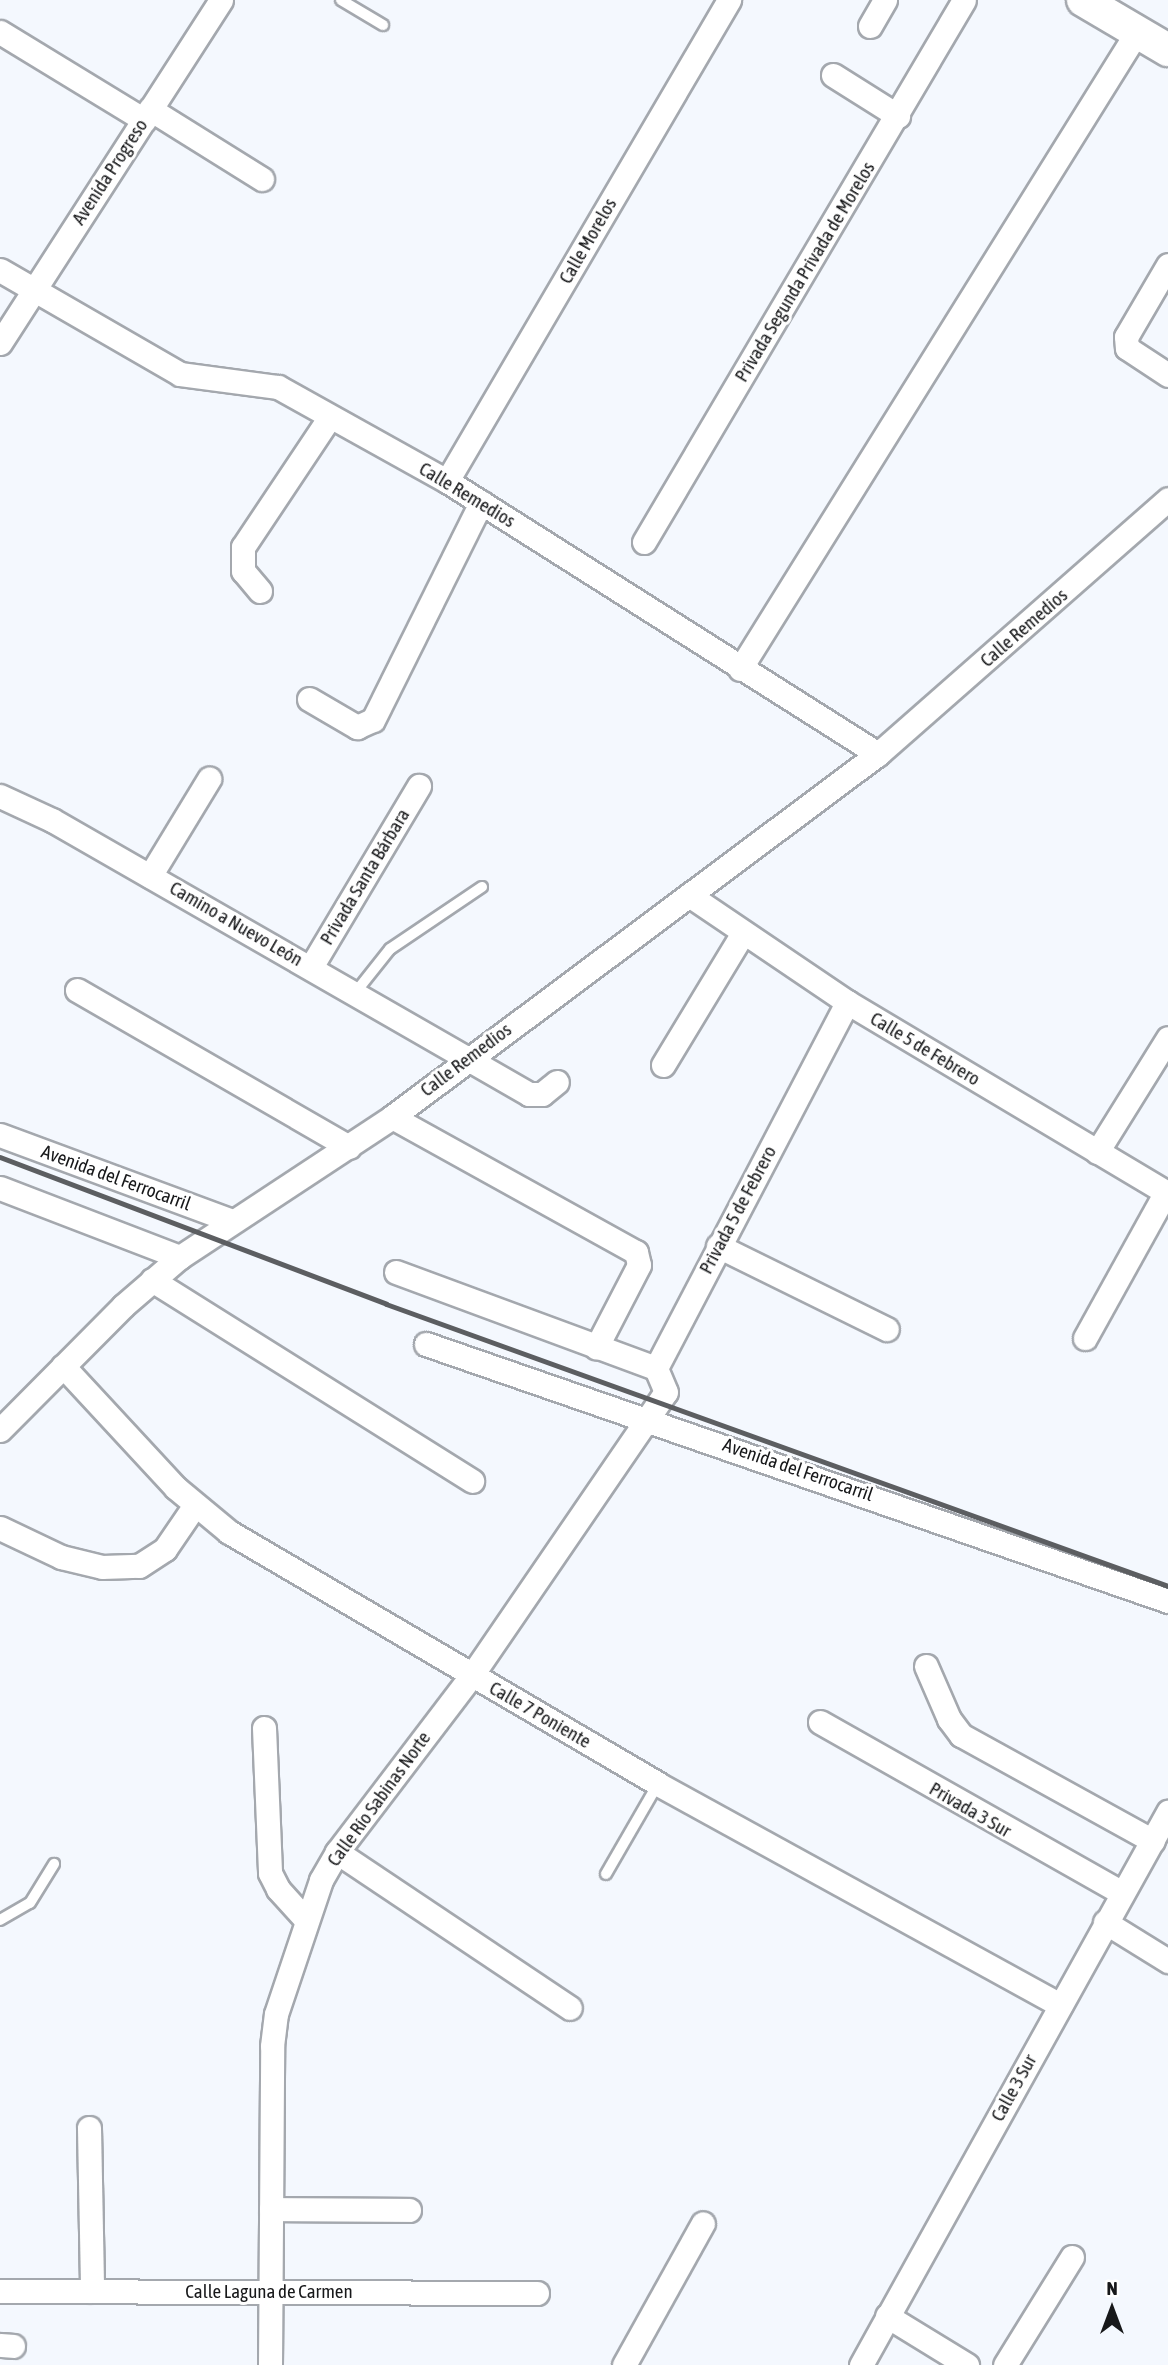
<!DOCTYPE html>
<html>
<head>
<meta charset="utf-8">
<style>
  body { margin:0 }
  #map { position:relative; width:1168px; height:2365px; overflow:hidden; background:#f4f8fe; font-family:"Asap Condensed",sans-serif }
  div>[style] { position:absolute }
  .roads { filter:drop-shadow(2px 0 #a4a8ae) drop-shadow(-2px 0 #a4a8ae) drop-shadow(0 2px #a4a8ae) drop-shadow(0 -2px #a4a8ae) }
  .lane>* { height:10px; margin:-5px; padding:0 5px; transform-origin:5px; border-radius:5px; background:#fff }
  .street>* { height:23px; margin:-11.5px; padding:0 11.5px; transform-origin:11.5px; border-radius:11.5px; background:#fff }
  .secondary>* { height:32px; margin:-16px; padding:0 16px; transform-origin:16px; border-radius:16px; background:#fff }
  .rail>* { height:5px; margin:-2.5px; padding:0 2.5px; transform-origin:2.5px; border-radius:2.5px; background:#5c5e61 }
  span { translate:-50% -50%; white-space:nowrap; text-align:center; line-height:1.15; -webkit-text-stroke:6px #fff; paint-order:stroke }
  .street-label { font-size:19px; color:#17181a }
  .north { position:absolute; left:1077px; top:2274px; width:70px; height:70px; -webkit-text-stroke:5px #fff; paint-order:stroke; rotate:0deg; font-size:19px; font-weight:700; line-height:28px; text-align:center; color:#17181a }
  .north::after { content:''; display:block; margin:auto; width:24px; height:32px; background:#17181a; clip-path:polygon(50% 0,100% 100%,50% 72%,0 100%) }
</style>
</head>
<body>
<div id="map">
  <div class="roads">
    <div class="lane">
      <i style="left:341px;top:0;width:49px;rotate:30.8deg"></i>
      <i style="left:355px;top:993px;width:56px;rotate:-51.5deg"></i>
      <i style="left:390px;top:949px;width:111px;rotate:-34deg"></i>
      <i style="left:606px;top:1874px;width:104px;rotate:-60deg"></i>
      <i style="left:0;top:1920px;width:34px;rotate:-30deg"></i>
      <i style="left:30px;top:1903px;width:46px;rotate:-58.4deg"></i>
    </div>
    <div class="street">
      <i style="left:870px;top:26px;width:30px;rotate:-60deg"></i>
      <i style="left:0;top:32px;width:169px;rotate:31.4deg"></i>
      <i style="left:833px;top:75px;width:77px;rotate:32.2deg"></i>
      <i style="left:150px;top:109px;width:132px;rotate:32deg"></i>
      <i style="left:1168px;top:265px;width:83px;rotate:120.3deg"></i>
      <i style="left:1126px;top:337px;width:11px;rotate:85deg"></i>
      <i style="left:1127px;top:348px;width:49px;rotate:33.4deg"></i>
      <i style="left:0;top:270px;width:208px;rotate:30deg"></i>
      <i style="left:180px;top:374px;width:99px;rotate:7.6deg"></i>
      <i style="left:278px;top:387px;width:193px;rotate:29.1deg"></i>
      <i style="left:447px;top:481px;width:510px;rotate:32.35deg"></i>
      <i style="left:0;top:343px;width:408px;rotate:-57.2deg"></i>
      <i style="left:447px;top:481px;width:558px;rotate:-59.62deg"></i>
      <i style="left:644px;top:542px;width:629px;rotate:-59.44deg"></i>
      <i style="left:260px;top:591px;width:26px;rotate:-130deg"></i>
      <i style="left:243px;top:571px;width:24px;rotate:-90deg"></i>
      <i style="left:243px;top:547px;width:155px;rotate:-56.3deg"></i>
      <i style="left:740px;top:669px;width:751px;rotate:-58.07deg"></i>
      <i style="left:309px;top:699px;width:56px;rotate:30.3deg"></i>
      <i style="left:357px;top:727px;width:17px;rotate:-24deg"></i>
      <i style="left:373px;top:720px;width:243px;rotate:-63.6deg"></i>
      <i style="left:0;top:796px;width:57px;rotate:24.8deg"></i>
      <i style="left:52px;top:820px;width:550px;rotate:29.87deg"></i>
      <i style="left:529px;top:1094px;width:13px"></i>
      <i style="left:542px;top:1094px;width:19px;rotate:-39deg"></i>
      <i style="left:150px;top:876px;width:114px;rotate:-58.7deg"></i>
      <i style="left:689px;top:895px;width:191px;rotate:34.1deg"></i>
      <i style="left:847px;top:1002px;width:374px;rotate:30.8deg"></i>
      <i style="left:311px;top:967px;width:211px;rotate:-59.2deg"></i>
      <i style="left:77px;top:990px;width:314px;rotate:30deg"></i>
      <i style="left:663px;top:1065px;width:154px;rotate:-58.8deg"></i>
      <i style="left:392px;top:1117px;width:279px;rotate:29deg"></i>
      <i style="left:636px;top:1252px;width:13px;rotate:77deg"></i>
      <i style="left:639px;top:1265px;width:93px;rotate:117.4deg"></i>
      <i style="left:0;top:1135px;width:247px;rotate:20.3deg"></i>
      <i style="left:1097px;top:1152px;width:134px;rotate:-58.1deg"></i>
      <i style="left:0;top:1188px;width:193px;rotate:21deg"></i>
      <i style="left:718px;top:1246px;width:188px;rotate:26.2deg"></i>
      <i style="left:396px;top:1272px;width:277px;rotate:20.3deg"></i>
      <i style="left:152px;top:1280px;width:378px;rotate:32.1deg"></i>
      <i style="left:1085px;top:1338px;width:167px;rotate:-61deg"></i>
      <i style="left:426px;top:1344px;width:785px;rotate:19.1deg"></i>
      <i style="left:63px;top:1366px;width:166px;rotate:47.2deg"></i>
      <i style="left:176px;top:1488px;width:69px;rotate:39.7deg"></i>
      <i style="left:229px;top:1532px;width:498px;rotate:30.4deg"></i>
      <i style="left:658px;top:1784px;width:459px;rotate:28.8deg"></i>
      <i style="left:0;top:1430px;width:175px;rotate:-45.2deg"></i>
      <i style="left:123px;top:1306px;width:75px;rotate:-40.7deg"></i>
      <i style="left:180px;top:1257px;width:254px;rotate:-33.4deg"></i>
      <i style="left:392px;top:1117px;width:607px;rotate:-36.76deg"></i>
      <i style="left:878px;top:754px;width:386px;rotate:-41.3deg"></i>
      <i style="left:0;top:1528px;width:68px;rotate:25.4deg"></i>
      <i style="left:61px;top:1557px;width:42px;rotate:13.7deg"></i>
      <i style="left:102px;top:1567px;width:37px;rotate:-2deg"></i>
      <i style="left:139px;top:1566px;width:31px;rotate:-33deg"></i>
      <i style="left:165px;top:1549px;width:53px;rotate:-55.7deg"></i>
      <i style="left:926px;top:1666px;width:58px;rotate:66.5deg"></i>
      <i style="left:949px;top:1719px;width:20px;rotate:53deg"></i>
      <i style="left:961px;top:1735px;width:219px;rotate:28.9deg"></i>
      <i style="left:820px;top:1722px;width:347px;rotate:29.5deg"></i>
      <i style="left:264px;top:1728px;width:145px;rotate:87.6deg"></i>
      <i style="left:270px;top:1873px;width:18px;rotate:63deg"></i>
      <i style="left:278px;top:1889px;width:42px;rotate:47.9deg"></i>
      <i style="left:337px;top:1852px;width:280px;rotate:33.8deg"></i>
      <i style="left:1105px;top:1922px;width:74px;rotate:31.8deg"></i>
      <i style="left:89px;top:2128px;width:163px;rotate:88.9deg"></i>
      <i style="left:271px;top:2209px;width:138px;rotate:0.4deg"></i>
      <i style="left:0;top:2291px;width:537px;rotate:0.21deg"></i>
      <i style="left:887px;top:2316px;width:94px;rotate:31.5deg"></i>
      <i style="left:0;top:2345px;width:13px;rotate:4deg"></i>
      <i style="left:270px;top:2365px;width:319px;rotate:-89.6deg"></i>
      <i style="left:272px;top:2046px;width:32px;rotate:-83deg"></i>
      <i style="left:276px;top:2014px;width:141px;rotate:-71.4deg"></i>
      <i style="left:321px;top:1880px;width:32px;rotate:-60deg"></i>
      <i style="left:337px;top:1852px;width:223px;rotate:-52.7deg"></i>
      <i style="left:472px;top:1675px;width:343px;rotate:-55.6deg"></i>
      <i style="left:666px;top:1392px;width:26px;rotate:-113deg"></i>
      <i style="left:656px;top:1368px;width:413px;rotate:-62.4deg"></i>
      <i style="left:624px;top:2365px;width:162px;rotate:-60.9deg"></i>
      <i style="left:861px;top:2365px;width:633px;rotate:-60.96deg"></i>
      <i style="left:1005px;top:2365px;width:127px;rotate:-58.2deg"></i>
    </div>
    <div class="secondary">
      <i style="left:1083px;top:0;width:99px;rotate:30.5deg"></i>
    </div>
  </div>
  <div class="rail">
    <i style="left:0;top:1157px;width:413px;rotate:20.8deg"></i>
    <i style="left:386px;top:1304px;width:831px;rotate:19.83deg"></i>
  </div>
  <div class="street-label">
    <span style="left:110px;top:172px;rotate:-57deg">Avenida Progreso</span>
    <span style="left:588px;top:241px;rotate:-60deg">Calle Morelos</span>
    <span style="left:805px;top:272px;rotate:-59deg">Privada Segunda Privada de Morelos</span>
    <span style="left:467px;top:495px;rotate:31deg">Calle Remedios</span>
    <span style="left:1024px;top:628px;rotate:-41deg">Calle Remedios</span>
    <span style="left:365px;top:877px;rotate:-59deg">Privada Santa Bárbara</span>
    <span style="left:236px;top:924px;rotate:30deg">Camino a Nuevo León</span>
    <span style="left:925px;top:1049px;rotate:31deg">Calle 5 de Febrero</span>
    <span style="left:466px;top:1060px;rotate:-37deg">Calle Remedios</span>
    <span style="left:116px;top:1178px;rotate:20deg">Avenida del Ferrocarril</span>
    <span style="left:738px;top:1210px;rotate:-62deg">Privada 5 de Febrero</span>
    <span style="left:798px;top:1470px;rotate:19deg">Avenida del Ferrocarril</span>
    <span style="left:540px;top:1715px;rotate:30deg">Calle 7 Poniente</span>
    <span style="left:379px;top:1799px;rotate:-54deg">Calle Río Sabinas Norte</span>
    <span style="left:970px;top:1810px;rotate:30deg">Privada 3 Sur</span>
    <span style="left:1014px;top:2088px;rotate:-61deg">Calle 3 Sur</span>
    <span style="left:269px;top:2292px">Calle Laguna de Carmen</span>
  </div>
  <div class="north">N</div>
</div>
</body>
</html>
